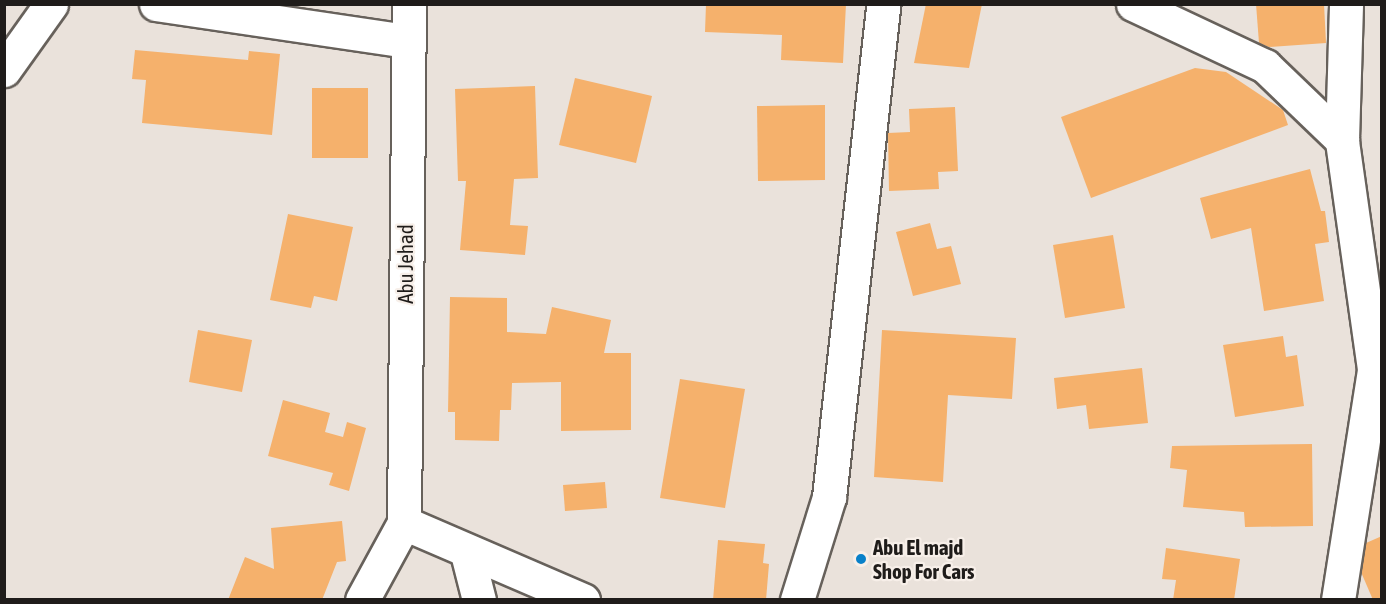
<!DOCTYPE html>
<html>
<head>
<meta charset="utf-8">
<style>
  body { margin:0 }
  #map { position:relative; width:1386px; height:604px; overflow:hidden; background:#eae2db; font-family:"Asap Condensed",sans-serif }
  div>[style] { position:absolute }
  .building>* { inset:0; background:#f5b16c }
  .roads { filter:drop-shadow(2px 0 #67615b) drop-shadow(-2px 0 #67615b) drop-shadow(0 2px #67615b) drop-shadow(0 -2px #67615b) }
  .minor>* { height:33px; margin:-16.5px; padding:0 16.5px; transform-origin:16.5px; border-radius:16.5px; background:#fff }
  .dots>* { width:16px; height:16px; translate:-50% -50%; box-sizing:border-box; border:3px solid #f7efe9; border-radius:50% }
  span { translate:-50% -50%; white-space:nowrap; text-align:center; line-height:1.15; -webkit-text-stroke:4.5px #f7efe9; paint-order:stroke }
  .street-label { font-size:21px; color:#1f1c1a }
  .poi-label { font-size:21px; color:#1f1c1a; font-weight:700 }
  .left { translate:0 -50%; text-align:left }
  .frame { position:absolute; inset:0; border:6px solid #1f1c1a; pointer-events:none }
</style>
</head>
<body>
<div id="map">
  <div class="building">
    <i style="clip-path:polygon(706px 4px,846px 4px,843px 63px,781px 60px,782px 35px,705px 32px)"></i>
    <i style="clip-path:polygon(926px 4px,982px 4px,969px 68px,914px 63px)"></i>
    <i style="clip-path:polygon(1256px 4px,1324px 4px,1326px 43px,1269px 47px,1259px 43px)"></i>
    <i style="clip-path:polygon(135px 50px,248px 60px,249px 51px,280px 54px,272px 135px,142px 123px,146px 80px,132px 79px)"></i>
    <i style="clip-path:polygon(1195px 68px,1226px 72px,1283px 110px,1288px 125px,1091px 198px,1061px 117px)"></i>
    <i style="clip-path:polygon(575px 78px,652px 96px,636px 163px,559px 145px)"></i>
    <i style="clip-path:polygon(535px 86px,538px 178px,514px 179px,510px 225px,528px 226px,525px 255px,460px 250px,466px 181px,458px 181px,455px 89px)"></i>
    <i style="clip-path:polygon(312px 88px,368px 88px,368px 158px,312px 158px)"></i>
    <i style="clip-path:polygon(825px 105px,825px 180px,758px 181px,757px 106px)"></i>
    <i style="clip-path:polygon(955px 107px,958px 171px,938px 172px,939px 189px,889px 191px,888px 133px,910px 132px,909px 109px)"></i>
    <i style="clip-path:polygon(1310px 169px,1321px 211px,1325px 211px,1329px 242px,1315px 244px,1324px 301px,1264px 311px,1251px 228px,1211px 239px,1200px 198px)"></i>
    <i style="clip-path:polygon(288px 214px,353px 227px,337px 301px,314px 296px,311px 308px,270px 300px)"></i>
    <i style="clip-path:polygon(930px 223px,937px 249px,951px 246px,961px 284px,913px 296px,896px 232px)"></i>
    <i style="clip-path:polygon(1113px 235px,1125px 308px,1065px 318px,1053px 245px)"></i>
    <i style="clip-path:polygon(450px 297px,507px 298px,507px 332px,546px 334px,552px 307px,611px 320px,604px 353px,631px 353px,631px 430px,561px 431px,561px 382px,512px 383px,511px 410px,500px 410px,499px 441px,455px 440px,455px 412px,448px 412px)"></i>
    <i style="clip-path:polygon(198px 330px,252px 340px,242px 392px,189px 382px)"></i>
    <i style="clip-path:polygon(882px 330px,1016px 338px,1012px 399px,948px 395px,943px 482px,874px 477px)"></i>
    <i style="clip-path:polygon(1283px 336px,1286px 357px,1297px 355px,1304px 406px,1235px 417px,1223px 345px)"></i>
    <i style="clip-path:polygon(1142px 368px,1148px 423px,1089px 429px,1086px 405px,1057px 409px,1054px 378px)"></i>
    <i style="clip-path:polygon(680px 379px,745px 389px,725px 508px,660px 498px)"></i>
    <i style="clip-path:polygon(283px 400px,330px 413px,325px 432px,343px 437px,347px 422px,366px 428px,349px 491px,329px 485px,333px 473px,268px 456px)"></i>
    <i style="clip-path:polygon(1312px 444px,1313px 526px,1245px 527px,1244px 512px,1183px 507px,1187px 470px,1170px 468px,1172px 446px)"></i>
    <i style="clip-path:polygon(605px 482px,607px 508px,565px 511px,563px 485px)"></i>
    <i style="clip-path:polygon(342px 521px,346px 561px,337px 562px,322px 600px,228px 600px,245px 557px,274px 569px,271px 528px)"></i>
    <i style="clip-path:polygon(1382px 536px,1382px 600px,1373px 600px,1361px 572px,1366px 543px)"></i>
    <i style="clip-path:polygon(718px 540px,765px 544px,763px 563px,769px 564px,766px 600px,713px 600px)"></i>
    <i style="clip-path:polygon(1166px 548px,1240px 559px,1234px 600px,1173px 600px,1176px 580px,1162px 579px)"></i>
  </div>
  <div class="roads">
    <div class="minor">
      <i style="left:156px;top:4px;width:254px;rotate:8.4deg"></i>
      <i style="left:1133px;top:4px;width:146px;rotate:25.2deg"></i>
      <i style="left:1265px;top:66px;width:107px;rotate:43.9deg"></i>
      <i style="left:4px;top:70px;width:81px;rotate:-54.5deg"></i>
      <i style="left:404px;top:523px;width:195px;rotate:23.3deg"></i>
      <i style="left:467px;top:553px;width:49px;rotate:75.7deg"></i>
      <i style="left:362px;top:600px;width:88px;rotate:-61.4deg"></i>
      <i style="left:404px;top:523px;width:519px;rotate:-89.45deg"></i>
      <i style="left:797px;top:600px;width:108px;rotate:-72.7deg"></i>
      <i style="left:829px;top:497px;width:496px;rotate:-83.7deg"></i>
      <i style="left:1338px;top:600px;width:234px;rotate:-81.1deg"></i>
      <i style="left:1374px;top:369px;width:231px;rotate:-98deg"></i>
      <i style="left:1342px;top:140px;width:136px;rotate:-88.3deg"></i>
    </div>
  </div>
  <div class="dots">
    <i style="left:861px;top:559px;background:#0880c9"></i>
  </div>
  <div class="street-label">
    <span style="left:405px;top:264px;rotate:-90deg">Abu Jehad</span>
  </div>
  <div class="poi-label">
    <span class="left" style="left:873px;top:559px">Abu El majd<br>Shop For Cars</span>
  </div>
  <div class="frame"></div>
</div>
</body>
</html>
